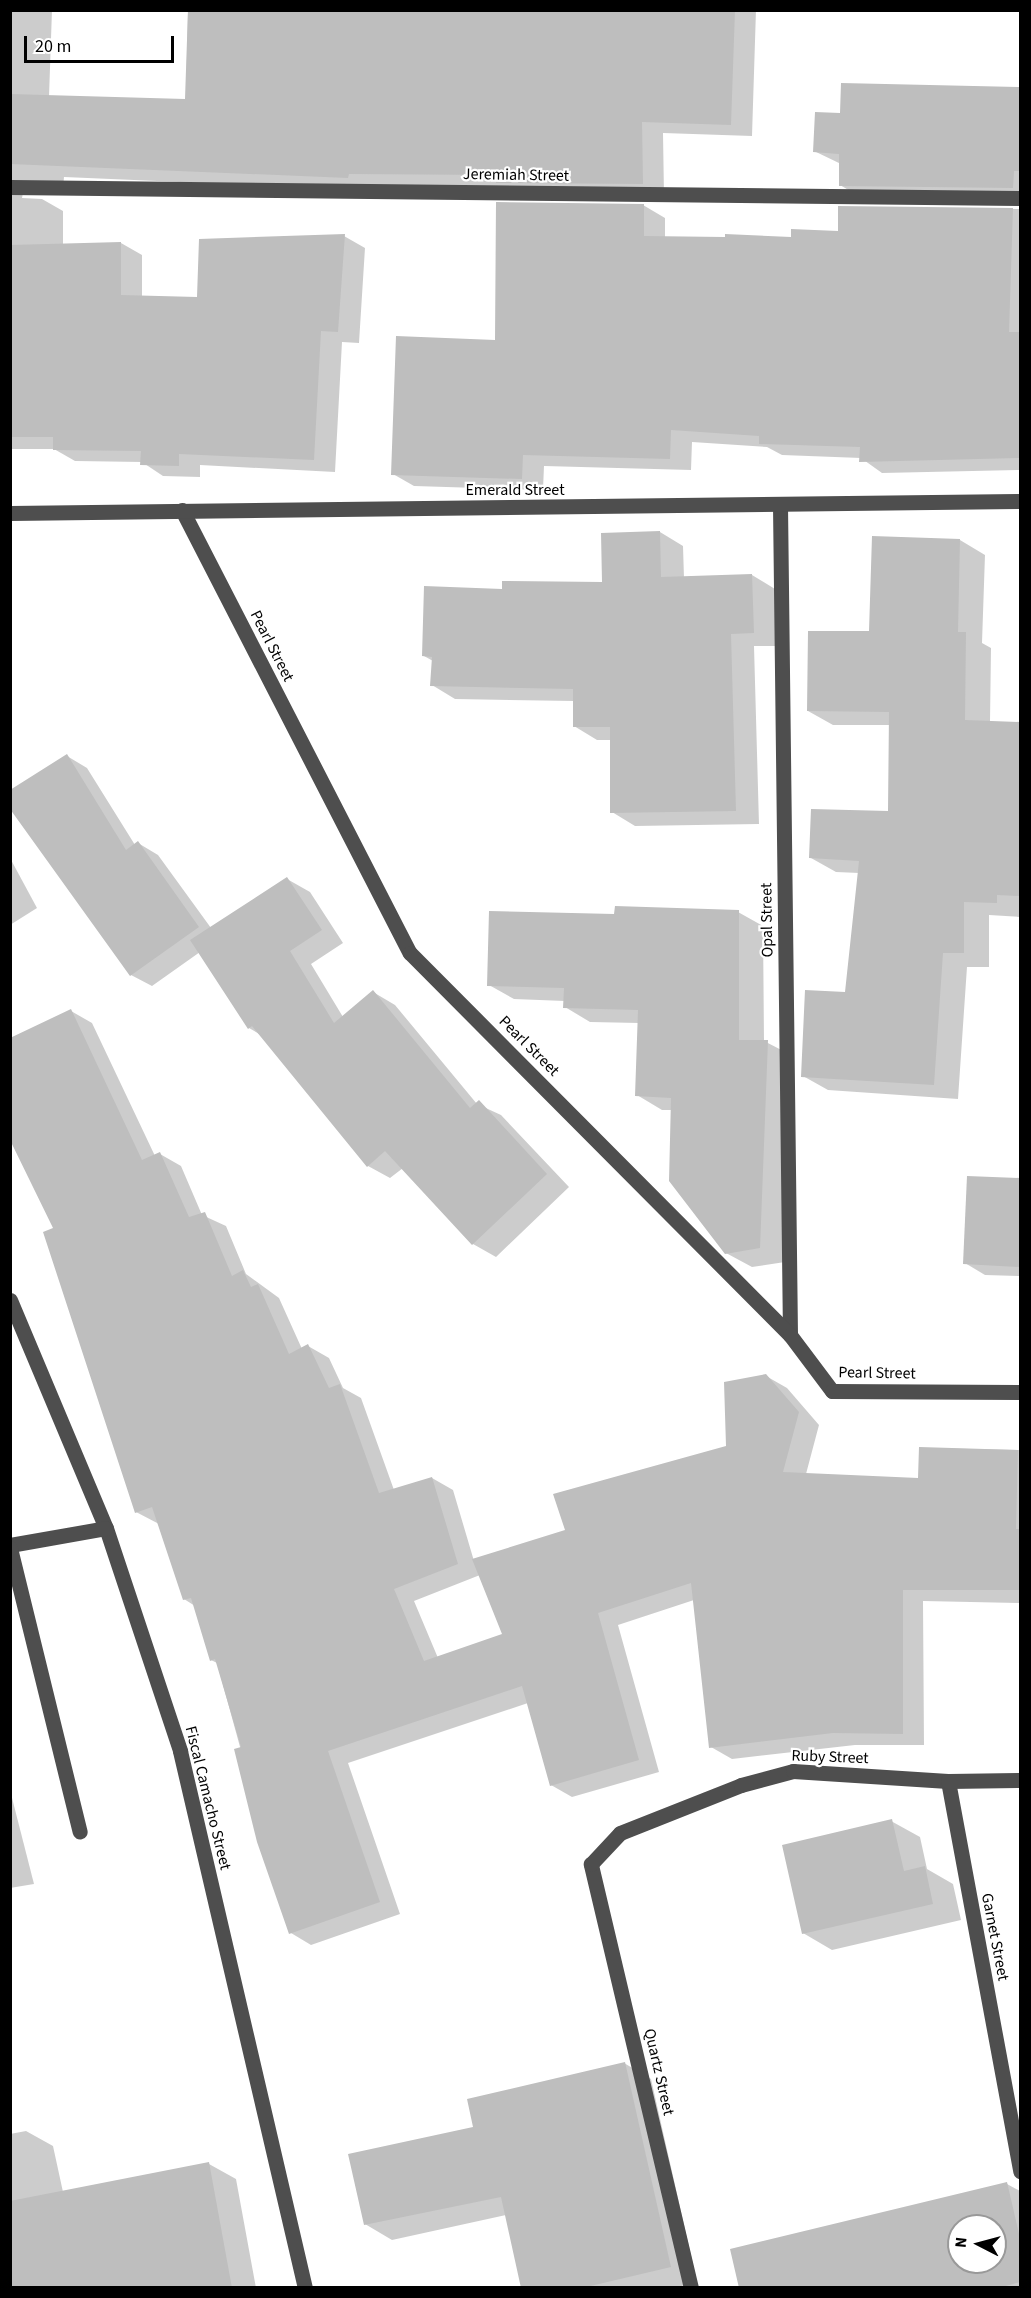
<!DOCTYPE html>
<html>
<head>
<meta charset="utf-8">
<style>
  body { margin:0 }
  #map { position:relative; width:1031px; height:2298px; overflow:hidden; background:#fff; font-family:"Source Sans 3",sans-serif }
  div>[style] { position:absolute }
  .shadow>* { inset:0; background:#0003 }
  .building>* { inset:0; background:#bebebe }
  .minor>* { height:15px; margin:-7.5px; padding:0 7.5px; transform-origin:7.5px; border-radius:7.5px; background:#4e4e4e }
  span { translate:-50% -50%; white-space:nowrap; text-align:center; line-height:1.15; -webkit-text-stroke:4.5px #fff; paint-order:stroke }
  .street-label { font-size:16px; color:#000 }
  .frame { position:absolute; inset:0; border:12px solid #000; pointer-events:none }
  .north { position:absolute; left:947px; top:2214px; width:60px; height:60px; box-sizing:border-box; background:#fff; border:2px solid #999; border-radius:50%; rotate:276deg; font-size:16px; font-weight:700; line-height:24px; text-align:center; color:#000 }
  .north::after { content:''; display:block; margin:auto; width:21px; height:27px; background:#000; clip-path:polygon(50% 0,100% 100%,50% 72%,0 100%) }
  .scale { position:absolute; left:24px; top:36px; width:150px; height:27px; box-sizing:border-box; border:3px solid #000; border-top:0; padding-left:8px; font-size:18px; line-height:21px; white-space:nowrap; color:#000; -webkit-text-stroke:4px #fff; paint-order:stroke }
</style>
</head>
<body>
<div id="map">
  <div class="shadow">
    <i style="clip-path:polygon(10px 10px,52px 10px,49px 97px,186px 100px,188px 10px,756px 10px,752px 136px,663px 133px,664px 195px,369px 190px,64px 177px,63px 189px,23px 193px,22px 198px,42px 199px,63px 211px,63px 245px,121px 243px,142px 255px,142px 297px,199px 299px,344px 236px,365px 248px,359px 343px,342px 342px,335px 472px,200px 465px,200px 477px,163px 476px,142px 462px,75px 461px,54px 449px,10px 449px)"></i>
    <i style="clip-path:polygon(842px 85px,1020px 89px,1020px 199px,862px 198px,840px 185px,841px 164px,814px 151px,842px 114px)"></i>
    <i style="clip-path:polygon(643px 205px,665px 218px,665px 237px,793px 239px,839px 233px,840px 207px,1020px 209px,1020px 470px,882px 473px,861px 458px,782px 455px,767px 447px,692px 442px,691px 470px,544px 466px,543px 490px,414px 486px,393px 474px,496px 341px)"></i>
    <i style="clip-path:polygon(660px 532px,683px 546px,684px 578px,752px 575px,775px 589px,777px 646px,754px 646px,759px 824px,635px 826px,612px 812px,611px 740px,597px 740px,574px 726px,574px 701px,455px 699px,432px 685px,433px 661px,424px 656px,504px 591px,604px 583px)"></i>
    <i style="clip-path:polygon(960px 540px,985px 555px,982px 643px,991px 648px,990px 722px,1020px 724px,1020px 917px,989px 915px,989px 967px,967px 967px,958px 1099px,828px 1090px,803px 1076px,847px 994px,859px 873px,836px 872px,811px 858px,889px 812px,891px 725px,833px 725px,808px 711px,870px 633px)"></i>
    <i style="clip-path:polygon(67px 756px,87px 768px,135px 845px,138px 843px,158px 855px,211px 928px,287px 879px,310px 892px,343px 943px,311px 964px,343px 1017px,373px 992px,395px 1005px,477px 1104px,501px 1115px,569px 1187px,496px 1257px,473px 1244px,403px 1168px,390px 1178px,368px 1166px,261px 1035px,249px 1028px,200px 952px,152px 986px,131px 975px)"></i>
    <i style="clip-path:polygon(10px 858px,37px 908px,10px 925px)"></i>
    <i style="clip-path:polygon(738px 912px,763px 926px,764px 1041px,793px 1056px,785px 1262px,752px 1267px,726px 1253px,673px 1110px,662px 1110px,637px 1095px,639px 1023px,590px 1022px,565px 1007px,565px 1001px,514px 999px,489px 985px,616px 916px)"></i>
    <i style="clip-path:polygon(evenodd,71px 1011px,92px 1023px,155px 1156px,160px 1154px,181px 1166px,202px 1215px,226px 1226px,246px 1274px,279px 1298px,302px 1349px,308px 1346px,329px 1358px,343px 1388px,361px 1398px,394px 1490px,432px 1478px,453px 1490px,474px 1561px,567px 1531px,727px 1447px,766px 1376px,787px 1388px,819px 1425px,806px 1474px,920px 1480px,921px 1448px,1020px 1450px,1020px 1603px,923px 1601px,924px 1745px,855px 1745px,732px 1759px,711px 1747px,694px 1600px,618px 1625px,659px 1772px,572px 1797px,551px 1785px,528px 1703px,348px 1763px,400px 1914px,311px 1945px,291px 1933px,217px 1663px,211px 1660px,195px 1606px,184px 1599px,159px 1524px,136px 1512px,55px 1229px,71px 1011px,480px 1575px,504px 1635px,438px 1658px,414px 1601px,480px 1575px)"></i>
    <i style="clip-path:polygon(968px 1177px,1020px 1180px,1020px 1276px,985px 1275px,965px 1263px)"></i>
    <i style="clip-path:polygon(10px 1790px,34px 1884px,10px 1888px)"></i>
    <i style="clip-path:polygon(891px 1821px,920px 1837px,927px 1869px,953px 1884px,961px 1920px,832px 1950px,803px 1933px)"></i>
    <i style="clip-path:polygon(624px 2063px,651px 2079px,697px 2282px,674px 2288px,523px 2288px,506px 2215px,392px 2240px,365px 2224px)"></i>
    <i style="clip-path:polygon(26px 2131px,53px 2146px,63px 2192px,209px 2164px,236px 2179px,256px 2288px,12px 2288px,10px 2134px)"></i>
    <i style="clip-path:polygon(evenodd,1007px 2184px,1020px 2191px,1020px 2288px,740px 2288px,1007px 2184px,959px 2226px,995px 2226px,995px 2262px,959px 2262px,959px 2226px)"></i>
  </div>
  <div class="building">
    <i style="clip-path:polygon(188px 10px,735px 10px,731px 125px,642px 122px,643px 184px,496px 183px,496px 175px,349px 174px,348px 178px,10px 164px,10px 94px,185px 99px)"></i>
    <i style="clip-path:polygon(841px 83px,1020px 87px,1020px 171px,1014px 171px,1013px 188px,839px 186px,839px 154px,813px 152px,815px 112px,840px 113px)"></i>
    <i style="clip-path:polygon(496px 202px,644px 204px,644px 236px,725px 237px,725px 234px,791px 237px,791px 229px,838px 231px,838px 206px,1013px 208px,1009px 332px,1020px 332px,1020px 458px,859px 462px,860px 447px,759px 444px,759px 436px,671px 430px,670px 459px,523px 455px,522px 479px,391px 475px,396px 336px,495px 340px)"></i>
    <i style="clip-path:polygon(345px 234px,338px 332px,321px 331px,314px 460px,179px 454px,179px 466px,140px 465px,141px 451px,53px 450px,53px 437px,10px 437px,10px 245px,121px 242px,121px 295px,197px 297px,199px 239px)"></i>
    <i style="clip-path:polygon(660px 531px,661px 577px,752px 574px,754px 633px,731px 634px,736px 811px,610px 813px,610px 727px,573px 727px,573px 689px,430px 686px,432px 657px,422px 656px,424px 586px,502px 589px,502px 581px,602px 582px,601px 533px)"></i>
    <i style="clip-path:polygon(872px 536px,960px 539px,958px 632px,966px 632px,965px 720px,1020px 722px,1020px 896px,997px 895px,997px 903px,964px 902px,964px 953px,943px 953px,934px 1085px,801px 1077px,805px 990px,845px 992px,859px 861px,809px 858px,811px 809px,888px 811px,889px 712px,807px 711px,808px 631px,869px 631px)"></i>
    <i style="clip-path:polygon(67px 754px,126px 850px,138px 841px,199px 927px,130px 976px,10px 809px,10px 790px)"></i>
    <i style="clip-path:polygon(287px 877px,322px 930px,290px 951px,334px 1023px,373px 990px,470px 1108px,479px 1100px,547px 1174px,472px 1245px,385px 1151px,367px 1167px,252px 1026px,248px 1029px,190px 940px)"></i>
    <i style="clip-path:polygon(615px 906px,739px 910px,739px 1040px,768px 1040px,760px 1248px,725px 1254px,669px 1181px,671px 1098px,635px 1096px,638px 1010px,563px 1008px,564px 988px,487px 986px,489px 911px,614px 914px)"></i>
    <i style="clip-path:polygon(71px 1009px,142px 1160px,160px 1152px,189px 1217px,205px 1212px,232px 1276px,243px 1270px,251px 1287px,258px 1284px,289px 1354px,308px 1344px,329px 1388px,340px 1384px,379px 1493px,432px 1477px,458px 1564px,394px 1589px,424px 1661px,502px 1634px,472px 1559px,565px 1530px,553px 1494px,726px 1446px,724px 1382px,766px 1374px,799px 1412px,783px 1472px,918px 1478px,919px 1447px,1018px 1450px,1016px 1529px,1020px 1529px,1020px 1590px,903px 1590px,903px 1734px,833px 1733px,709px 1748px,691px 1583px,598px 1613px,639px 1760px,550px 1786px,522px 1686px,328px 1751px,380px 1902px,289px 1934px,257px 1842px,234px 1749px,241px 1747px,215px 1659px,210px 1661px,191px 1598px,183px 1600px,152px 1507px,135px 1513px,43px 1232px,53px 1228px,10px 1140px,10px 1038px)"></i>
    <i style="clip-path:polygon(967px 1176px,1020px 1178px,1020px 1267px,963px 1264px)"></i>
    <i style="clip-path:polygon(892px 1819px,904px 1871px,925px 1866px,933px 1904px,802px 1934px,782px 1845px)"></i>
    <i style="clip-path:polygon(625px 2062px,671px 2267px,582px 2288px,521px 2288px,501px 2197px,364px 2225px,348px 2154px,473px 2127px,467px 2099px)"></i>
    <i style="clip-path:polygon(209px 2162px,232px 2288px,10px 2288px,10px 2201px)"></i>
    <i style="clip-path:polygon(evenodd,1007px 2182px,1020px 2238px,1020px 2282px,999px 2288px,739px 2288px,730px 2249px,1007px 2182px,959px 2226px,995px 2226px,995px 2262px,959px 2262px,959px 2226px)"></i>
  </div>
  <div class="minor">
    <i style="left:10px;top:187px;width:1010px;rotate:0.62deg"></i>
    <i style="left:780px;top:505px;width:830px;rotate:89.31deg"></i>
    <i style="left:182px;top:510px;width:498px;rotate:62.8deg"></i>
    <i style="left:410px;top:953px;width:539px;rotate:45.15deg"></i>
    <i style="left:790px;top:1335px;width:70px;rotate:53.1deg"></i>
    <i style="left:832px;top:1391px;width:188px;rotate:0.3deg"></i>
    <i style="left:10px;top:513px;width:1010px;rotate:-0.68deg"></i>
    <i style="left:10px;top:1300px;width:247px;rotate:67.2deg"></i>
    <i style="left:106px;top:1528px;width:235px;rotate:71.6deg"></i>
    <i style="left:180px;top:1751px;width:551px;rotate:76.9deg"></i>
    <i style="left:10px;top:1545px;width:97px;rotate:-10deg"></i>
    <i style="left:10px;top:1548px;width:292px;rotate:76.2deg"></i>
    <i style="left:948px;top:1781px;width:397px;rotate:79.5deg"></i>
    <i style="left:691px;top:2288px;width:436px;rotate:-103.3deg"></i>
    <i style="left:591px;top:1864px;width:42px;rotate:-46.9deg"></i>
    <i style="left:620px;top:1833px;width:130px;rotate:-21.6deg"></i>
    <i style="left:741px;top:1785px;width:54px;rotate:-15.1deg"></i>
    <i style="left:793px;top:1771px;width:155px;rotate:3.7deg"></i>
    <i style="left:948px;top:1781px;width:72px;rotate:-0.8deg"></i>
  </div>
  <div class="street-label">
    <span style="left:516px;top:175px;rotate:1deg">Jeremiah Street</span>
    <span style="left:515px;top:490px">Emerald Street</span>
    <span style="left:272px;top:646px;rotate:63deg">Pearl Street</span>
    <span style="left:767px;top:920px;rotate:-91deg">Opal Street</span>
    <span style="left:529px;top:1046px;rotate:45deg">Pearl Street</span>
    <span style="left:877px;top:1373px;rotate:1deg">Pearl Street</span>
    <span style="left:830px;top:1757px;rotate:2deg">Ruby Street</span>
    <span style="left:208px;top:1798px;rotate:76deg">Fiscal Camacho Street</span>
    <span style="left:995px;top:1937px;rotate:79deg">Garnet Street</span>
    <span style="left:659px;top:2072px;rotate:77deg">Quartz Street</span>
  </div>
  <div class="frame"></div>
  <div class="north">N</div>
  <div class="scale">20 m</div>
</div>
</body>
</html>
